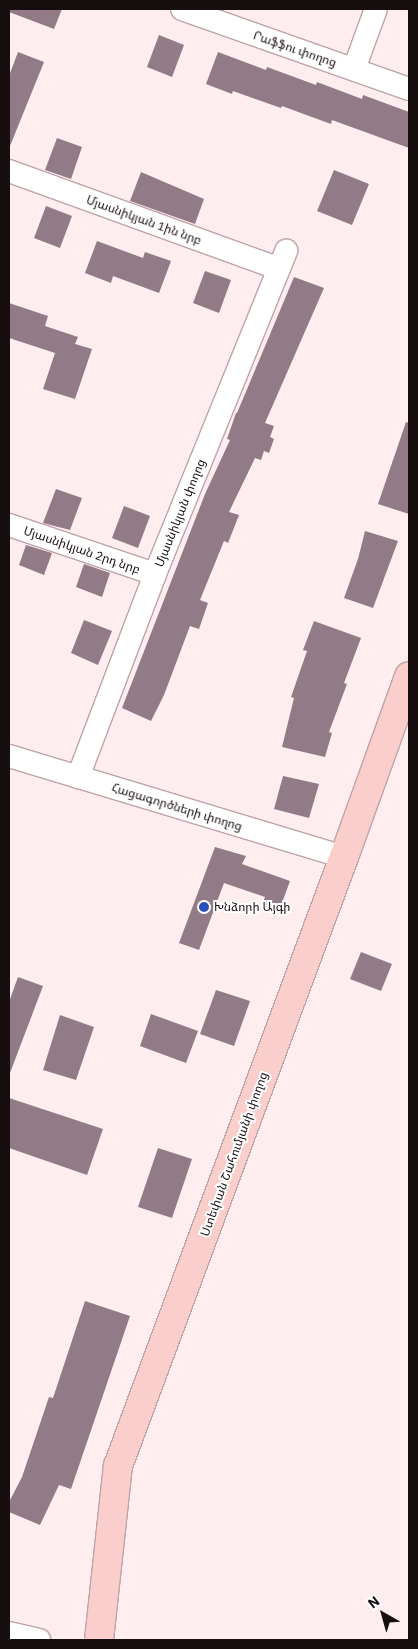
<!DOCTYPE html>
<html>
<head>
<meta charset="utf-8">
<style>
  body { margin:0 }
  #map { position:relative; width:418px; height:1649px; overflow:hidden; background:#ffedf0; font-family:"IBM Plex Sans","Noto Sans Armenian",sans-serif }
  div>[style] { position:absolute }
  .building>* { inset:0; background:#927b87 }
  .roads { filter:drop-shadow(1px 0 #bea3a8) drop-shadow(-1px 0 #bea3a8) drop-shadow(0 1px #bea3a8) drop-shadow(0 -1px #bea3a8) }
  .minor>* { height:22px; margin:-11px; padding:0 11px; transform-origin:11px; border-radius:11px; background:#fff }
  .primary>* { height:28px; margin:-14px; padding:0 14px; transform-origin:14px; border-radius:14px; background:#facfcb }
  .dots>* { width:14px; height:14px; translate:-50% -50%; box-sizing:border-box; border:2px solid #fff; border-radius:50% }
  span { translate:-50% -50%; white-space:nowrap; text-align:center; line-height:1.15; -webkit-text-stroke:4px #fff; paint-order:stroke }
  .street-label { font-size:12px; color:#170e10 }
  .poi-label { font-size:12px; color:#170e10 }
  .left { translate:0 -50%; text-align:left }
  .frame { position:absolute; inset:0; border:10px solid #170e10; pointer-events:none }
  .north { position:absolute; left:358px; top:1589px; width:50px; height:50px; -webkit-text-stroke:4px #fff; paint-order:stroke; rotate:322deg; font-size:14px; font-weight:700; line-height:20px; text-align:center; color:#170e10 }
  .north::after { content:''; display:block; margin:auto; width:18px; height:22px; background:#170e10; clip-path:polygon(50% 0,100% 100%,50% 72%,0 100%) }
</style>
</head>
<body>
<div id="map">
  <div class="building">
    <i style="clip-path:polygon(9px 9px,62px 9px,54px 29px,9px 12px)"></i>
    <i style="clip-path:polygon(159px 35px,184px 45px,172px 77px,147px 67px)"></i>
    <i style="clip-path:polygon(18px 52px,44px 62px,10px 146px,9px 76px)"></i>
    <i style="clip-path:polygon(218px 52px,266px 70px,267px 67px,316px 85px,317px 82px,362px 99px,363px 95px,409px 112px,409px 148px,332px 120px,331px 124px,282px 106px,281px 108px,233px 91px,232px 94px,206px 84px)"></i>
    <i style="clip-path:polygon(57px 138px,82px 147px,71px 179px,45px 170px)"></i>
    <i style="clip-path:polygon(334px 170px,369px 184px,352px 225px,317px 211px)"></i>
    <i style="clip-path:polygon(141px 172px,204px 199px,195px 224px,130px 201px)"></i>
    <i style="clip-path:polygon(46px 206px,72px 216px,60px 248px,34px 238px)"></i>
    <i style="clip-path:polygon(97px 241px,143px 258px,145px 252px,171px 261px,159px 293px,113px 276px,111px 283px,85px 273px)"></i>
    <i style="clip-path:polygon(205px 271px,231px 280px,219px 313px,193px 303px)"></i>
    <i style="clip-path:polygon(294px 277px,324px 288px,265px 423px,274px 426px,270px 437px,274px 439px,269px 453px,264px 451px,261px 460px,255px 458px,229px 512px,239px 515px,228px 543px,224px 541px,200px 600px,208px 603px,199px 629px,190px 626px,164px 695px,151px 721px,122px 708px,205px 494px,230px 440px,227px 439px,236px 413px,237px 413px)"></i>
    <i style="clip-path:polygon(9px 303px,48px 316px,45px 326px,78px 337px,75px 344px,92px 349px,75px 399px,43px 389px,55px 353px,9px 338px)"></i>
    <i style="clip-path:polygon(406px 422px,409px 423px,409px 514px,378px 504px)"></i>
    <i style="clip-path:polygon(56px 489px,82px 498px,70px 530px,43px 523px)"></i>
    <i style="clip-path:polygon(124px 506px,150px 516px,138px 548px,112px 538px)"></i>
    <i style="clip-path:polygon(365px 531px,398px 541px,373px 608px,344px 598px,358px 559px)"></i>
    <i style="clip-path:polygon(26px 545px,52px 553px,44px 575px,19px 565px)"></i>
    <i style="clip-path:polygon(84px 564px,110px 573px,102px 597px,76px 587px)"></i>
    <i style="clip-path:polygon(84px 620px,112px 631px,98px 665px,71px 653px)"></i>
    <i style="clip-path:polygon(314px 621px,361px 638px,344px 683px,347px 684px,329px 732px,332px 733px,325px 757px,282px 747px,294px 698px,291px 697px,307px 651px,303px 650px)"></i>
    <i style="clip-path:polygon(283px 776px,319px 784px,309px 818px,274px 809px)"></i>
    <i style="clip-path:polygon(215px 847px,246px 856px,242px 864px,290px 881px,279px 911px,262px 905px,265px 897px,224px 883px,199px 950px,179px 943px)"></i>
    <i style="clip-path:polygon(361px 952px,392px 964px,381px 991px,350px 979px)"></i>
    <i style="clip-path:polygon(18px 977px,43px 986px,10px 1073px,9px 1002px)"></i>
    <i style="clip-path:polygon(216px 990px,250px 1001px,234px 1046px,200px 1034px)"></i>
    <i style="clip-path:polygon(151px 1014px,198px 1031px,186px 1063px,140px 1046px)"></i>
    <i style="clip-path:polygon(60px 1015px,94px 1027px,76px 1080px,43px 1070px)"></i>
    <i style="clip-path:polygon(9px 1098px,103px 1129px,87px 1175px,9px 1148px)"></i>
    <i style="clip-path:polygon(158px 1148px,192px 1159px,172px 1218px,138px 1207px)"></i>
    <i style="clip-path:polygon(85px 1301px,130px 1316px,71px 1489px,59px 1485px,40px 1525px,9px 1512px,9px 1502px,22px 1477px,49px 1397px,53px 1398px)"></i>
  </div>
  <div class="roads">
    <div class="minor">
      <i style="left:182px;top:9px;width:241px;rotate:19.4deg"></i>
      <i style="left:354px;top:69px;width:64px;rotate:-69.9deg"></i>
      <i style="left:9px;top:171px;width:287px;rotate:19.9deg"></i>
      <i style="left:9px;top:525px;width:154px;rotate:18.6deg"></i>
      <i style="left:9px;top:756px;width:350px;rotate:16.8deg"></i>
      <i style="left:78px;top:777px;width:217px;rotate:-69.2deg"></i>
      <i style="left:155px;top:574px;width:349px;rotate:-67.9deg"></i>
      <i style="left:9px;top:1633px;width:31px;rotate:13deg"></i>
    </div>
    <div class="primary">
      <i style="left:99px;top:1640px;width:175px;rotate:-83.8deg"></i>
      <i style="left:118px;top:1466px;width:650px;rotate:-69.64deg"></i>
      <i style="left:344px;top:857px;width:192px;rotate:-70.2deg"></i>
    </div>
  </div>
  <div class="dots">
    <i style="left:204px;top:907px;background:#284fbe"></i>
  </div>
  <div class="street-label">
    <span style="left:295px;top:49px;rotate:19deg">Րաֆֆու փողոց</span>
    <span style="left:144px;top:220px;rotate:20deg">Մյասնիկյան 1ին նրբ</span>
    <span style="left:180px;top:513px;rotate:-68deg">Մյասնիկյան փողոց</span>
    <span style="left:82px;top:550px;rotate:19deg">Մյասնիկյան 2րդ նրբ</span>
    <span style="left:177px;top:807px;rotate:17deg">Հացագործների փողոց</span>
    <span style="left:234px;top:1154px;rotate:-70deg">Ստեփան Շահումյանի փողոց</span>
  </div>
  <div class="poi-label">
    <span class="left" style="left:214px;top:907px">Խնձորի Այգի</span>
  </div>
  <div class="frame"></div>
  <div class="north">N</div>
</div>
</body>
</html>
